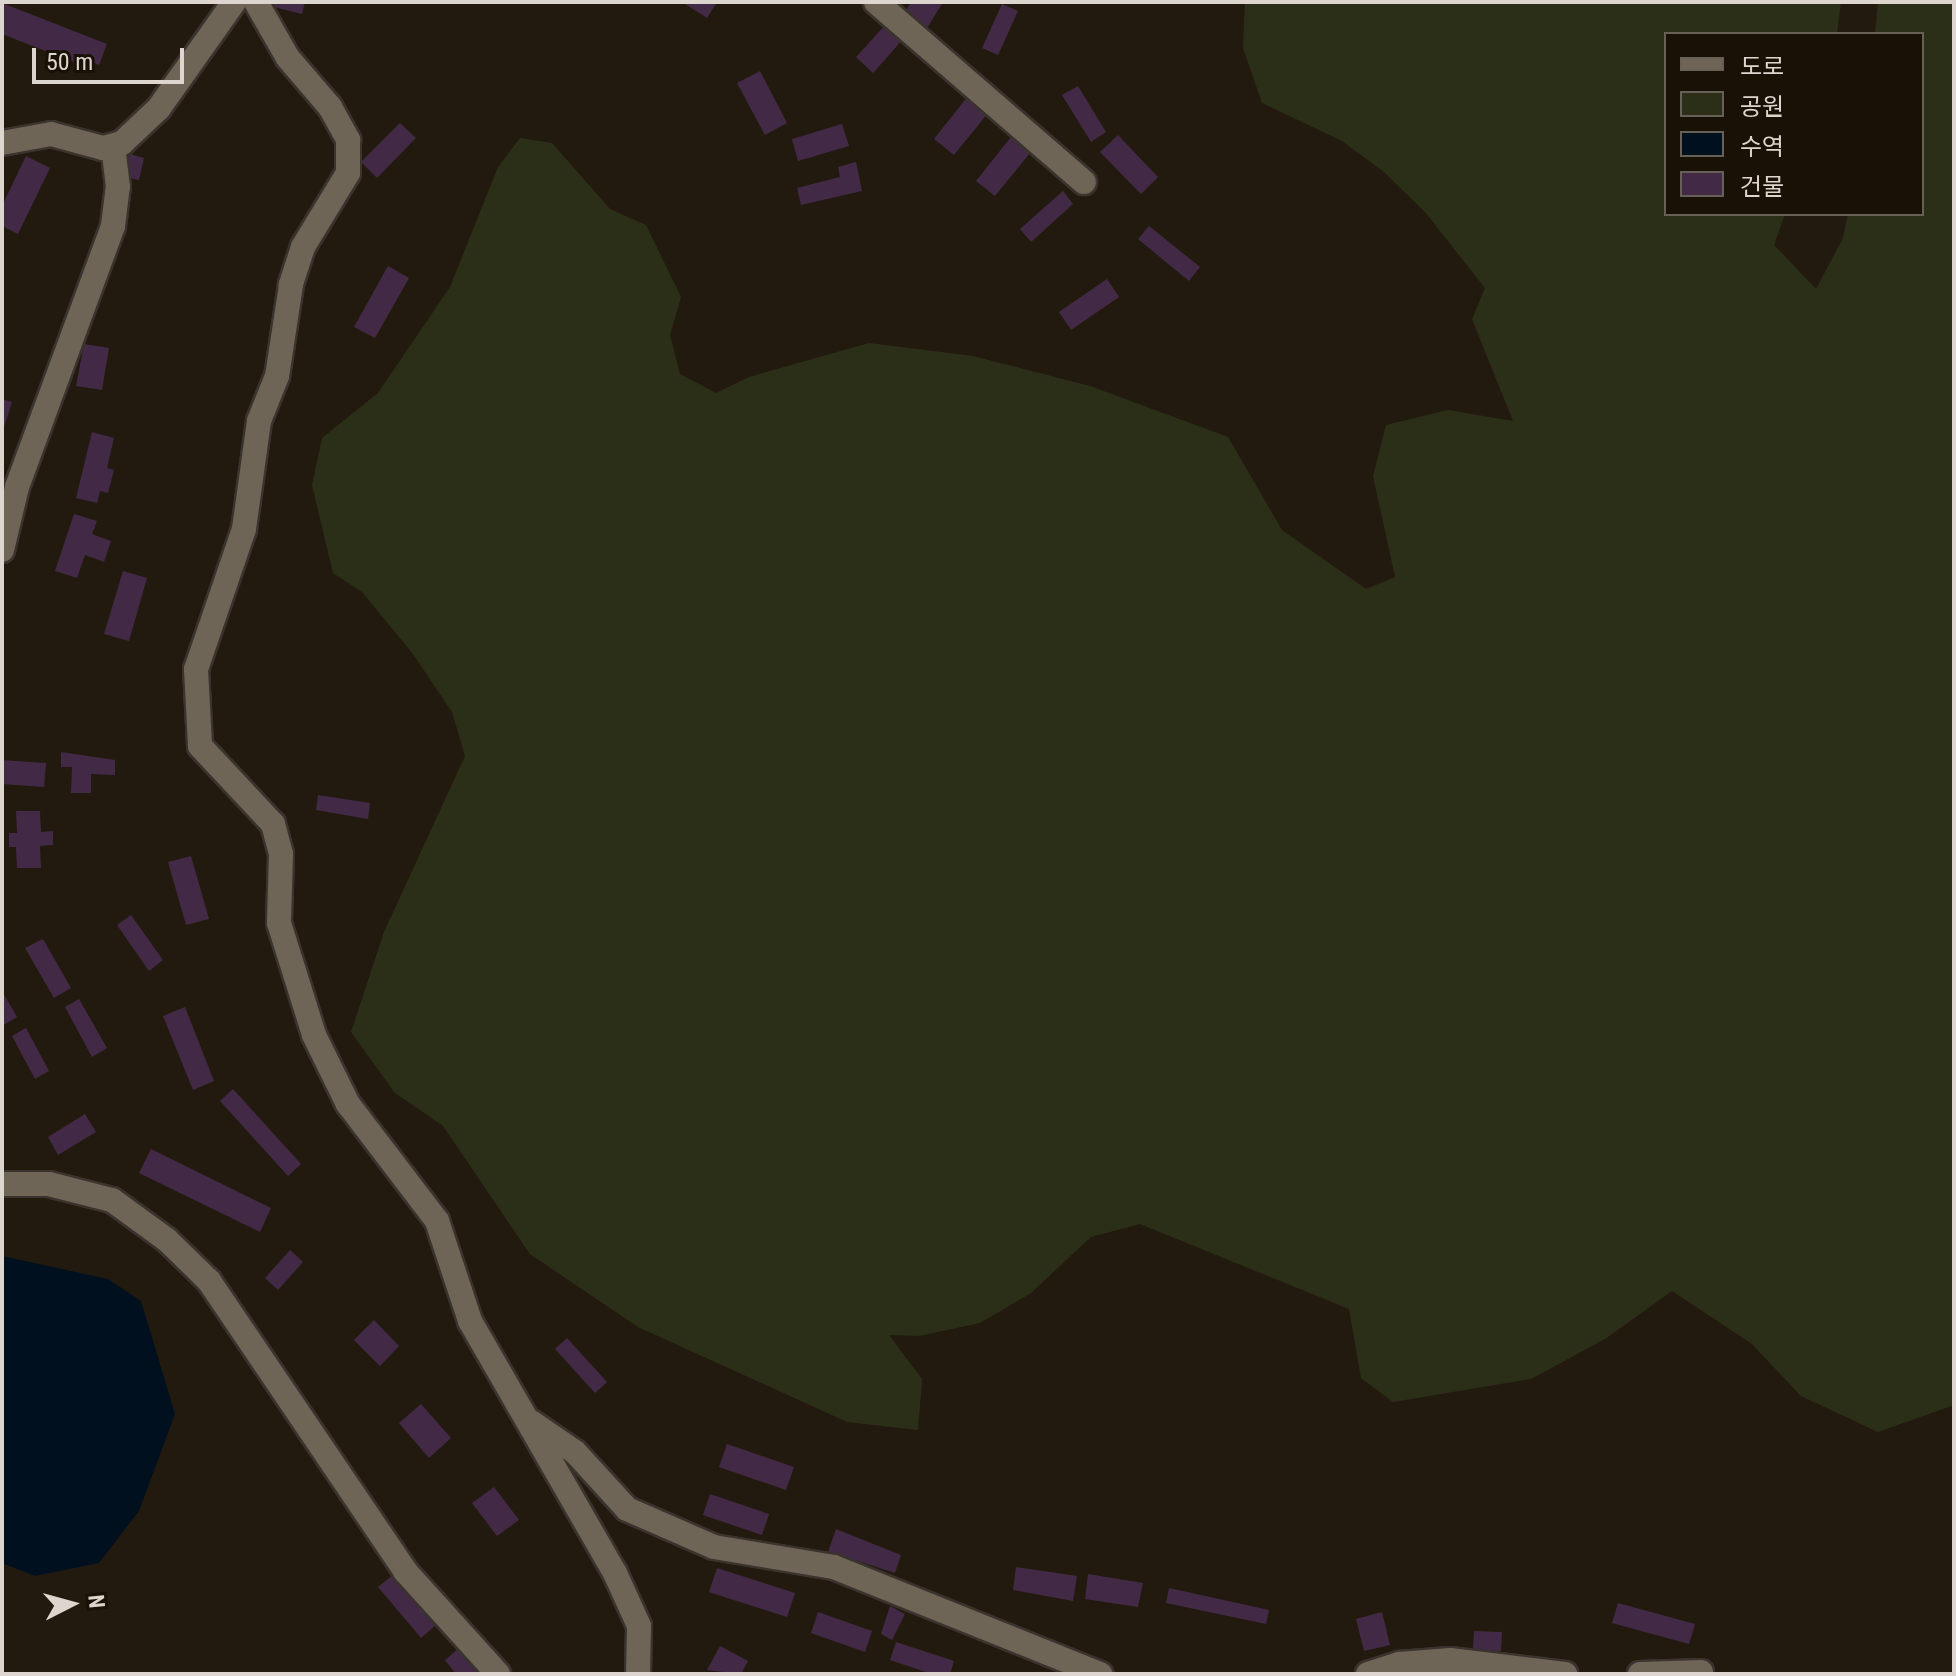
<!DOCTYPE html>
<html>
<head>
<meta charset="utf-8">
<style>
  body { margin:0 }
  #map { position:relative; width:1956px; height:1676px; overflow:hidden; background:#231a0f; font-family:"Roboto Condensed","Noto Sans KR",sans-serif }
  div>[style] { position:absolute }
  .green>* { inset:0; background:#2c2f17 }
  .water>* { inset:0; background:#00101f }
  .building>* { inset:0; background:#422a46 }
  .roads { filter:drop-shadow(2px 0 #3a332e) drop-shadow(-2px 0 #3a332e) drop-shadow(0 2px #3a332e) drop-shadow(0 -2px #3a332e) }
  .minor>* { height:24px; margin:-12px; padding:0 12px; transform-origin:12px; border-radius:12px; background:#6f6557 }
  span { translate:-50% -50%; white-space:nowrap; text-align:center; line-height:1.15; -webkit-text-stroke:6px #191106; paint-order:stroke }
  .frame { position:absolute; inset:0; border:4px solid #dcd6cf; pointer-events:none }
  .legend { position:absolute; left:1664px; top:32px; width:260px; height:184px; box-sizing:border-box; background:#191106; border:2px solid #676056; margin:0; padding:10px 14px; list-style:none; font-size:24px; color:#dcd6cf }
  .legend li { display:flex; align-items:center; gap:16px; height:40px }
  .legend b { width:40px; border:2px solid #676056 }
  .north { position:absolute; left:32px; top:1564px; width:80px; height:80px; -webkit-text-stroke:6px #191106; paint-order:stroke; rotate:84deg; font-size:22px; font-weight:700; line-height:32px; text-align:center; color:#dcd6cf }
  .north::after { content:''; display:block; margin:auto; width:28px; height:36px; background:#dcd6cf; clip-path:polygon(50% 0,100% 100%,50% 72%,0 100%) }
  .scale { position:absolute; left:32px; top:48px; width:152px; height:36px; box-sizing:border-box; border:4px solid #dcd6cf; border-top:0; padding-left:10px; font-size:24px; line-height:28px; white-space:nowrap; color:#dcd6cf; -webkit-text-stroke:6px #191106; paint-order:stroke }
</style>
</head>
<body>
<div id="map">
  <div class="green">
    <i style="clip-path:polygon(1245px 2px,1841px 2px,1837px 34px,1666px 34px,1666px 214px,1785px 214px,1774px 245px,1816px 289px,1843px 238px,1848px 214px,1922px 214px,1922px 34px,1875px 34px,1878px 2px,1954px 2px,1954px 1405px,1878px 1432px,1801px 1396px,1752px 1344px,1672px 1291px,1605px 1339px,1531px 1379px,1393px 1402px,1361px 1378px,1349px 1309px,1140px 1224px,1091px 1237px,1031px 1293px,980px 1323px,919px 1336px,889px 1335px,922px 1379px,918px 1430px,847px 1422px,638px 1327px,530px 1254px,443px 1126px,395px 1093px,351px 1032px,384px 932px,465px 756px,452px 712px,413px 654px,362px 592px,333px 573px,312px 485px,322px 438px,378px 393px,450px 287px,498px 167px,520px 138px,552px 143px,610px 209px,646px 225px,681px 297px,670px 335px,680px 374px,716px 393px,749px 377px,869px 343px,973px 356px,1090px 386px,1228px 437px,1282px 530px,1366px 589px,1395px 577px,1373px 476px,1386px 425px,1448px 410px,1513px 421px,1472px 319px,1485px 288px,1425px 212px,1384px 172px,1342px 141px,1262px 103px,1243px 48px)"></i>
  </div>
  <div class="water">
    <i style="clip-path:polygon(2px 1256px,108px 1279px,141px 1301px,175px 1414px,139px 1511px,99px 1563px,35px 1576px,2px 1563px)"></i>
  </div>
  <div class="building">
    <i style="clip-path:polygon(275px 2px,305px 2px,302px 14px,274px 7px)"></i>
    <i style="clip-path:polygon(682px 2px,717px 2px,707px 18px)"></i>
    <i style="clip-path:polygon(911px 2px,943px 2px,926px 30px,903px 16px)"></i>
    <i style="clip-path:polygon(2px 3px,107px 44px,99px 65px,81px 58px,79px 64px,2px 34px)"></i>
    <i style="clip-path:polygon(1002px 4px,1018px 11px,998px 55px,982px 48px)"></i>
    <i style="clip-path:polygon(888px 22px,905px 37px,873px 73px,856px 57px)"></i>
    <i style="clip-path:polygon(760px 71px,787px 123px,765px 135px,737px 83px)"></i>
    <i style="clip-path:polygon(1078px 86px,1106px 132px,1091px 142px,1062px 95px)"></i>
    <i style="clip-path:polygon(968px 96px,988px 113px,954px 155px,934px 139px)"></i>
    <i style="clip-path:polygon(400px 123px,416px 138px,377px 178px,361px 162px)"></i>
    <i style="clip-path:polygon(842px 124px,849px 146px,798px 161px,792px 139px)"></i>
    <i style="clip-path:polygon(1015px 132px,1034px 148px,995px 196px,976px 181px)"></i>
    <i style="clip-path:polygon(1118px 135px,1158px 177px,1141px 194px,1100px 152px)"></i>
    <i style="clip-path:polygon(130px 154px,144px 158px,139px 180px,124px 177px)"></i>
    <i style="clip-path:polygon(26px 156px,50px 168px,18px 234px,2px 226px,2px 206px)"></i>
    <i style="clip-path:polygon(856px 162px,862px 191px,801px 205px,797px 188px,840px 177px,838px 167px)"></i>
    <i style="clip-path:polygon(1063px 191px,1073px 204px,1031px 242px,1020px 229px)"></i>
    <i style="clip-path:polygon(1149px 226px,1200px 267px,1189px 281px,1138px 239px)"></i>
    <i style="clip-path:polygon(388px 266px,409px 278px,375px 338px,354px 327px)"></i>
    <i style="clip-path:polygon(1107px 279px,1119px 297px,1071px 330px,1059px 312px)"></i>
    <i style="clip-path:polygon(84px 344px,109px 348px,102px 390px,76px 386px)"></i>
    <i style="clip-path:polygon(2px 399px,12px 402px,3px 430px,2px 430px)"></i>
    <i style="clip-path:polygon(92px 432px,114px 438px,107px 468px,114px 470px,108px 493px,100px 491px,97px 503px,76px 498px)"></i>
    <i style="clip-path:polygon(74px 514px,97px 521px,92px 534px,111px 541px,104px 562px,85px 555px,77px 578px,55px 571px)"></i>
    <i style="clip-path:polygon(123px 571px,147px 578px,129px 641px,104px 634px)"></i>
    <i style="clip-path:polygon(61px 752px,115px 760px,115px 775px,91px 774px,91px 793px,71px 793px,72px 767px,61px 767px)"></i>
    <i style="clip-path:polygon(2px 760px,46px 763px,44px 787px,2px 784px)"></i>
    <i style="clip-path:polygon(318px 795px,370px 803px,368px 819px,316px 810px)"></i>
    <i style="clip-path:polygon(16px 811px,40px 811px,41px 832px,53px 831px,53px 845px,40px 846px,41px 868px,17px 868px,16px 847px,9px 847px,9px 833px,17px 833px)"></i>
    <i style="clip-path:polygon(191px 856px,209px 919px,186px 925px,168px 862px)"></i>
    <i style="clip-path:polygon(131px 915px,163px 960px,149px 971px,117px 925px)"></i>
    <i style="clip-path:polygon(43px 939px,71px 988px,54px 998px,25px 948px)"></i>
    <i style="clip-path:polygon(2px 991px,17px 1017px,2px 1026px)"></i>
    <i style="clip-path:polygon(79px 999px,107px 1048px,92px 1057px,65px 1007px)"></i>
    <i style="clip-path:polygon(185px 1007px,214px 1081px,193px 1090px,163px 1016px)"></i>
    <i style="clip-path:polygon(26px 1028px,49px 1071px,35px 1079px,12px 1036px)"></i>
    <i style="clip-path:polygon(233px 1089px,301px 1164px,288px 1176px,220px 1101px)"></i>
    <i style="clip-path:polygon(85px 1114px,96px 1132px,58px 1155px,48px 1137px)"></i>
    <i style="clip-path:polygon(151px 1149px,271px 1208px,260px 1232px,139px 1173px)"></i>
    <i style="clip-path:polygon(290px 1250px,303px 1262px,278px 1290px,265px 1278px)"></i>
    <i style="clip-path:polygon(374px 1320px,399px 1346px,380px 1366px,354px 1340px)"></i>
    <i style="clip-path:polygon(567px 1338px,607px 1382px,595px 1393px,555px 1349px)"></i>
    <i style="clip-path:polygon(421px 1404px,451px 1438px,429px 1458px,399px 1423px)"></i>
    <i style="clip-path:polygon(727px 1444px,794px 1467px,786px 1490px,719px 1467px)"></i>
    <i style="clip-path:polygon(494px 1487px,519px 1520px,497px 1536px,472px 1503px)"></i>
    <i style="clip-path:polygon(710px 1494px,769px 1514px,762px 1535px,703px 1515px)"></i>
    <i style="clip-path:polygon(836px 1529px,901px 1555px,895px 1573px,855px 1560px,853px 1567px,826px 1558px)"></i>
    <i style="clip-path:polygon(1016px 1567px,1077px 1576px,1073px 1601px,1013px 1590px)"></i>
    <i style="clip-path:polygon(717px 1568px,795px 1593px,787px 1617px,709px 1592px)"></i>
    <i style="clip-path:polygon(394px 1574px,436px 1625px,421px 1638px,378px 1587px)"></i>
    <i style="clip-path:polygon(1088px 1574px,1143px 1583px,1138px 1607px,1085px 1599px)"></i>
    <i style="clip-path:polygon(1169px 1588px,1269px 1610px,1266px 1624px,1166px 1603px)"></i>
    <i style="clip-path:polygon(1618px 1603px,1695px 1624px,1689px 1644px,1612px 1623px)"></i>
    <i style="clip-path:polygon(890px 1606px,905px 1614px,892px 1640px,881px 1634px)"></i>
    <i style="clip-path:polygon(818px 1612px,872px 1631px,865px 1652px,811px 1633px)"></i>
    <i style="clip-path:polygon(1382px 1612px,1390px 1645px,1364px 1651px,1356px 1619px)"></i>
    <i style="clip-path:polygon(1474px 1631px,1502px 1632px,1501px 1651px,1473px 1650px)"></i>
    <i style="clip-path:polygon(896px 1642px,954px 1661px,950px 1674px,932px 1674px,890px 1660px)"></i>
    <i style="clip-path:polygon(720px 1646px,748px 1661px,741px 1674px,707px 1670px)"></i>
    <i style="clip-path:polygon(458px 1649px,478px 1674px,456px 1674px,445px 1660px)"></i>
  </div>
  <div class="roads">
    <div class="minor">
      <i style="left:256px;top:2px;width:64px;rotate:60.3deg"></i>
      <i style="left:288px;top:58px;width:65px;rotate:49.4deg"></i>
      <i style="left:330px;top:107px;width:38px;rotate:61deg"></i>
      <i style="left:348px;top:140px;width:33px;rotate:90deg"></i>
      <i style="left:348px;top:173px;width:87px;rotate:121.3deg"></i>
      <i style="left:303px;top:247px;width:40px;rotate:108deg"></i>
      <i style="left:291px;top:285px;width:92px;rotate:98.7deg"></i>
      <i style="left:277px;top:376px;width:48px;rotate:111.8deg"></i>
      <i style="left:259px;top:421px;width:109px;rotate:97.9deg"></i>
      <i style="left:244px;top:529px;width:148px;rotate:108.9deg"></i>
      <i style="left:196px;top:669px;width:77px;rotate:87deg"></i>
      <i style="left:200px;top:746px;width:107px;rotate:46.9deg"></i>
      <i style="left:273px;top:824px;width:31px;rotate:75deg"></i>
      <i style="left:281px;top:854px;width:69px;rotate:91.7deg"></i>
      <i style="left:279px;top:923px;width:117px;rotate:72.6deg"></i>
      <i style="left:314px;top:1035px;width:77px;rotate:63.8deg"></i>
      <i style="left:348px;top:1104px;width:147px;rotate:52.7deg"></i>
      <i style="left:437px;top:1221px;width:105px;rotate:71.7deg"></i>
      <i style="left:470px;top:1321px;width:291px;rotate:60.1deg"></i>
      <i style="left:615px;top:1573px;width:58px;rotate:65.6deg"></i>
      <i style="left:639px;top:1626px;width:48px;rotate:91.2deg"></i>
      <i style="left:876px;top:2px;width:275px;rotate:40.9deg"></i>
      <i style="left:2px;top:143px;width:50px;rotate:-10.4deg"></i>
      <i style="left:51px;top:134px;width:54px;rotate:15.1deg"></i>
      <i style="left:103px;top:148px;width:20px;rotate:-15deg"></i>
      <i style="left:122px;top:143px;width:51px;rotate:-43.4deg"></i>
      <i style="left:159px;top:108px;width:130px;rotate:-54.7deg"></i>
      <i style="left:2px;top:550px;width:65px;rotate:-76.6deg"></i>
      <i style="left:17px;top:487px;width:278px;rotate:-69.8deg"></i>
      <i style="left:113px;top:226px;width:39px;rotate:-83deg"></i>
      <i style="left:118px;top:187px;width:39px;rotate:-97deg"></i>
      <i style="left:2px;top:1184px;width:47px"></i>
      <i style="left:49px;top:1184px;width:65px;rotate:14.3deg"></i>
      <i style="left:112px;top:1200px;width:68px;rotate:36deg"></i>
      <i style="left:167px;top:1240px;width:59px;rotate:44.3deg"></i>
      <i style="left:209px;top:1281px;width:350px;rotate:55.9deg"></i>
      <i style="left:405px;top:1571px;width:139px;rotate:47.9deg"></i>
      <i style="left:531px;top:1422px;width:53px;rotate:34.3deg"></i>
      <i style="left:575px;top:1452px;width:77px;rotate:47.6deg"></i>
      <i style="left:627px;top:1509px;width:95px;rotate:23.6deg"></i>
      <i style="left:714px;top:1547px;width:122px;rotate:9.5deg"></i>
      <i style="left:834px;top:1567px;width:287px;rotate:21.9deg"></i>
      <i style="left:1368px;top:1674px;width:33px;rotate:-18deg"></i>
      <i style="left:1399px;top:1664px;width:51px;rotate:-4.5deg"></i>
      <i style="left:1450px;top:1660px;width:116px;rotate:6.9deg"></i>
      <i style="left:1640px;top:1674px;width:61px;rotate:-1.9deg"></i>
    </div>
  </div>
  <div class="frame"></div>
  <ul class="legend">
  <li><b style="height:10px;background:#6f6557"></b>도로</li>
  <li><b style="height:22px;background:#2c2f17"></b>공원</li>
  <li><b style="height:22px;background:#00101f"></b>수역</li>
  <li><b style="height:22px;background:#422a46"></b>건물</li>
  </ul>
  <div class="north">N</div>
  <div class="scale">50 m</div>
</div>
</body>
</html>
